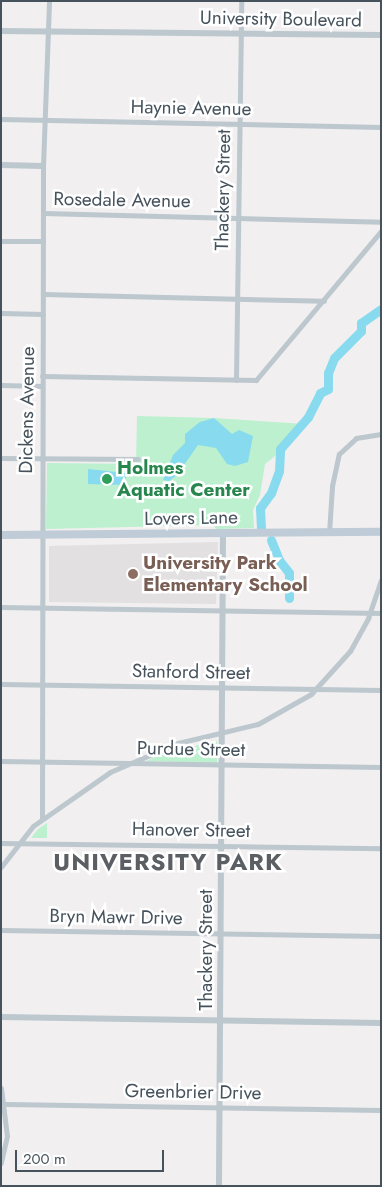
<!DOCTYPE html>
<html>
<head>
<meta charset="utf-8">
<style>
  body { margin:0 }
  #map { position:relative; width:382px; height:1187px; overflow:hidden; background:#f1efef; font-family:Jost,sans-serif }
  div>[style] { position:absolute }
  .education>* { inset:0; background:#e2e0e1 }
  .green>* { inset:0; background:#bcf0cf }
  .water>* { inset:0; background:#88dbee }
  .river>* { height:9px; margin:-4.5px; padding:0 4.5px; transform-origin:4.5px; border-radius:4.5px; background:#88dbee }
  .minor>* { height:5px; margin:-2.5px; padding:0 2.5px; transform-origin:2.5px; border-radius:2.5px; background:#bcc7ce }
  .tertiary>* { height:6px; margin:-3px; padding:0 3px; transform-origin:3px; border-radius:3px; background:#bcc7ce }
  .secondary>* { height:8px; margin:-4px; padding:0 4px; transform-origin:4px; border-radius:4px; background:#bfcbd6 }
  .dots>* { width:14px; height:14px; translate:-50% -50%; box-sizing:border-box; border:2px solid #fff; border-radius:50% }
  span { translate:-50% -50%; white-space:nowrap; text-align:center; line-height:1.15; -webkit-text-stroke:5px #fff; paint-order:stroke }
  .street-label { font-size:19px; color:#46535d }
  .leisure-label { font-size:19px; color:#27864d; font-weight:700 }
  .left { translate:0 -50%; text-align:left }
  .education-label { font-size:19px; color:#785e54; font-weight:700 }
  .district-label { font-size:24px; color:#5b5f64; font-weight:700; letter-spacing:1px }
  .frame { position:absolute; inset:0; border:2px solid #46535d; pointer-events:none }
  .scale { position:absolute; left:15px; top:1150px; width:149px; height:22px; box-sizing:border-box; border:2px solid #46535d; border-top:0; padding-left:6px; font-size:15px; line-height:18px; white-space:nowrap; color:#46535d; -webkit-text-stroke:4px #fff; paint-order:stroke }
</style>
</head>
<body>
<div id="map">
  <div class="education">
    <i style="clip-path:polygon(218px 542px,216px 604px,49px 602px,49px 546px)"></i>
  </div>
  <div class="green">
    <i style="clip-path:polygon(137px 416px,214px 418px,305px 424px,285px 448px,265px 464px,260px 495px,253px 510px,254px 528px,216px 529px,213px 525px,46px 529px,47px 463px,136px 464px)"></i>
    <i style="clip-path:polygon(217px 741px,217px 763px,146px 761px,167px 752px)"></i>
    <i style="clip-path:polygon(47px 823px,47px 838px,31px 838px,38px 829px)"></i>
  </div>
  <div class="water">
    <i style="clip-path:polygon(214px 418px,232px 434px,239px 430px,253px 436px,248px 462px,235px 466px,227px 464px,216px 448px,198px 445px,177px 475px,169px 481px,163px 480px,173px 455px,185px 443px,185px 434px,200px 422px)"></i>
    <i style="clip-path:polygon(88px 469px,126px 473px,126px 485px,88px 484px)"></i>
  </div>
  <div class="river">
    <i style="left:261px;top:528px;width:20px;rotate:-93deg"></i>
    <i style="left:260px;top:508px;width:19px;rotate:-54deg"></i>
    <i style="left:271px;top:493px;width:23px;rotate:-70deg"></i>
    <i style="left:279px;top:471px;width:22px;rotate:-87deg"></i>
    <i style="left:280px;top:449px;width:43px;rotate:-48.8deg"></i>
    <i style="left:308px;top:417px;width:27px;rotate:-63deg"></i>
    <i style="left:320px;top:393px;width:9px;rotate:-27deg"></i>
    <i style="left:328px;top:389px;width:16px;rotate:-90deg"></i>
    <i style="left:328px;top:373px;width:16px;rotate:-68deg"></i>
    <i style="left:334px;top:358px;width:38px;rotate:-45deg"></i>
    <i style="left:361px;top:331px;width:8px;rotate:-90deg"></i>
    <i style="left:361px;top:323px;width:24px;rotate:-35deg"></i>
    <i style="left:271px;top:540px;width:22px;rotate:68deg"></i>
    <i style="left:279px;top:560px;width:16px;rotate:52deg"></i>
    <i style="left:289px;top:573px;width:25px;rotate:90deg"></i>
  </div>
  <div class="minor">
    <i style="left:1px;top:119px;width:380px;rotate:1.2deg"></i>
    <i style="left:43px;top:213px;width:338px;rotate:1.5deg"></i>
    <i style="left:1px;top:241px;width:42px"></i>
    <i style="left:43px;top:294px;width:281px;rotate:1.4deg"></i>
    <i style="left:1px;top:313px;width:42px;rotate:1.4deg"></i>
    <i style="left:42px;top:376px;width:214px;rotate:1.1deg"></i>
    <i style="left:256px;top:380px;width:194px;rotate:-50deg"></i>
    <i style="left:236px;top:380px;width:379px;rotate:-89.2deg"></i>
    <i style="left:1px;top:385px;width:41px;rotate:1.4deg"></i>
    <i style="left:1px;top:458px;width:137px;rotate:0.4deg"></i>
    <i style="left:329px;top:533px;width:47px;rotate:-86.3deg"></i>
    <i style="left:332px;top:486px;width:33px;rotate:-78deg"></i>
    <i style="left:339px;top:454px;width:23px;rotate:-43deg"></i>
    <i style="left:356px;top:438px;width:25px;rotate:-9deg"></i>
    <i style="left:1px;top:607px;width:380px;rotate:0.9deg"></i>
    <i style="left:1px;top:684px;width:380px;rotate:0.9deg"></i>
    <i style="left:1px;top:761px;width:380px;rotate:0.9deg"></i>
    <i style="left:42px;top:819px;width:653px;rotate:-89.91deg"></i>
    <i style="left:43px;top:166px;width:165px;rotate:-87.9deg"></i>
    <i style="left:1px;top:843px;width:380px;rotate:0.8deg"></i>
    <i style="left:1px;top:867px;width:52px;rotate:-52deg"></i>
    <i style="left:33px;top:826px;width:94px;rotate:-35deg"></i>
    <i style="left:110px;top:772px;width:74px;rotate:-23.1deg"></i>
    <i style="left:178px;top:743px;width:82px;rotate:-13.4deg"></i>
    <i style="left:258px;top:724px;width:61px;rotate:-29.5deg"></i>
    <i style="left:311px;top:694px;width:58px;rotate:-47.8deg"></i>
    <i style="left:350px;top:651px;width:38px;rotate:-61deg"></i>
    <i style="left:368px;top:618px;width:40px;rotate:-71.1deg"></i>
    <i style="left:1px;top:930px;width:380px;rotate:0.9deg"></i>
    <i style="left:1px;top:1088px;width:48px;rotate:82.9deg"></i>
    <i style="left:7px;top:1136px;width:28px;rotate:103deg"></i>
    <i style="left:6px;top:1104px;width:375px;rotate:0.9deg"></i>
  </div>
  <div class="tertiary">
    <i style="left:1px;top:31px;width:380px;rotate:0.6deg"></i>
    <i style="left:1px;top:165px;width:42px;rotate:1.4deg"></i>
    <i style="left:1px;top:1017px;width:380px;rotate:0.9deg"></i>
    <i style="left:219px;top:1186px;width:652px;rotate:-89.65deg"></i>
  </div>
  <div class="secondary">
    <i style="left:1px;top:535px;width:380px;rotate:-0.5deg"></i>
  </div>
  <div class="dots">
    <i style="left:107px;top:479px;background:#2e9e5b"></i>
    <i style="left:133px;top:574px;background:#8d6e63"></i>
  </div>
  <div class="street-label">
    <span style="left:281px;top:19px;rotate:1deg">University Boulevard</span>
    <span style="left:191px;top:108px;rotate:1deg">Haynie Avenue</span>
    <span style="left:223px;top:190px;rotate:-89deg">Thackery Street</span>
    <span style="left:122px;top:200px;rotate:1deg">Rosedale Avenue</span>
    <span style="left:27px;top:410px;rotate:-89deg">Dickens Avenue</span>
    <span style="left:191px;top:518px;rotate:-1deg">Lovers Lane</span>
    <span style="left:191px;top:672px;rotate:1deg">Stanford Street</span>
    <span style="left:191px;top:749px;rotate:1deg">Purdue Street</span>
    <span style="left:191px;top:830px;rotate:1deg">Hanover Street</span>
    <span style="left:116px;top:917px;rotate:1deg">Bryn Mawr Drive</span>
    <span style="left:206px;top:950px;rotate:-90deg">Thackery Street</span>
    <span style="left:193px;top:1092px;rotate:1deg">Greenbrier Drive</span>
  </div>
  <div class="leisure-label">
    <span class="left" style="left:117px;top:479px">Holmes<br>Aquatic Center</span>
  </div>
  <div class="education-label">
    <span class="left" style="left:143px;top:574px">University Park<br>Elementary School</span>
  </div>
  <div class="district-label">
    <span style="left:168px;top:862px">UNIVERSITY PARK</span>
  </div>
  <div class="frame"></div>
  <div class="scale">200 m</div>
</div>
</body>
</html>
